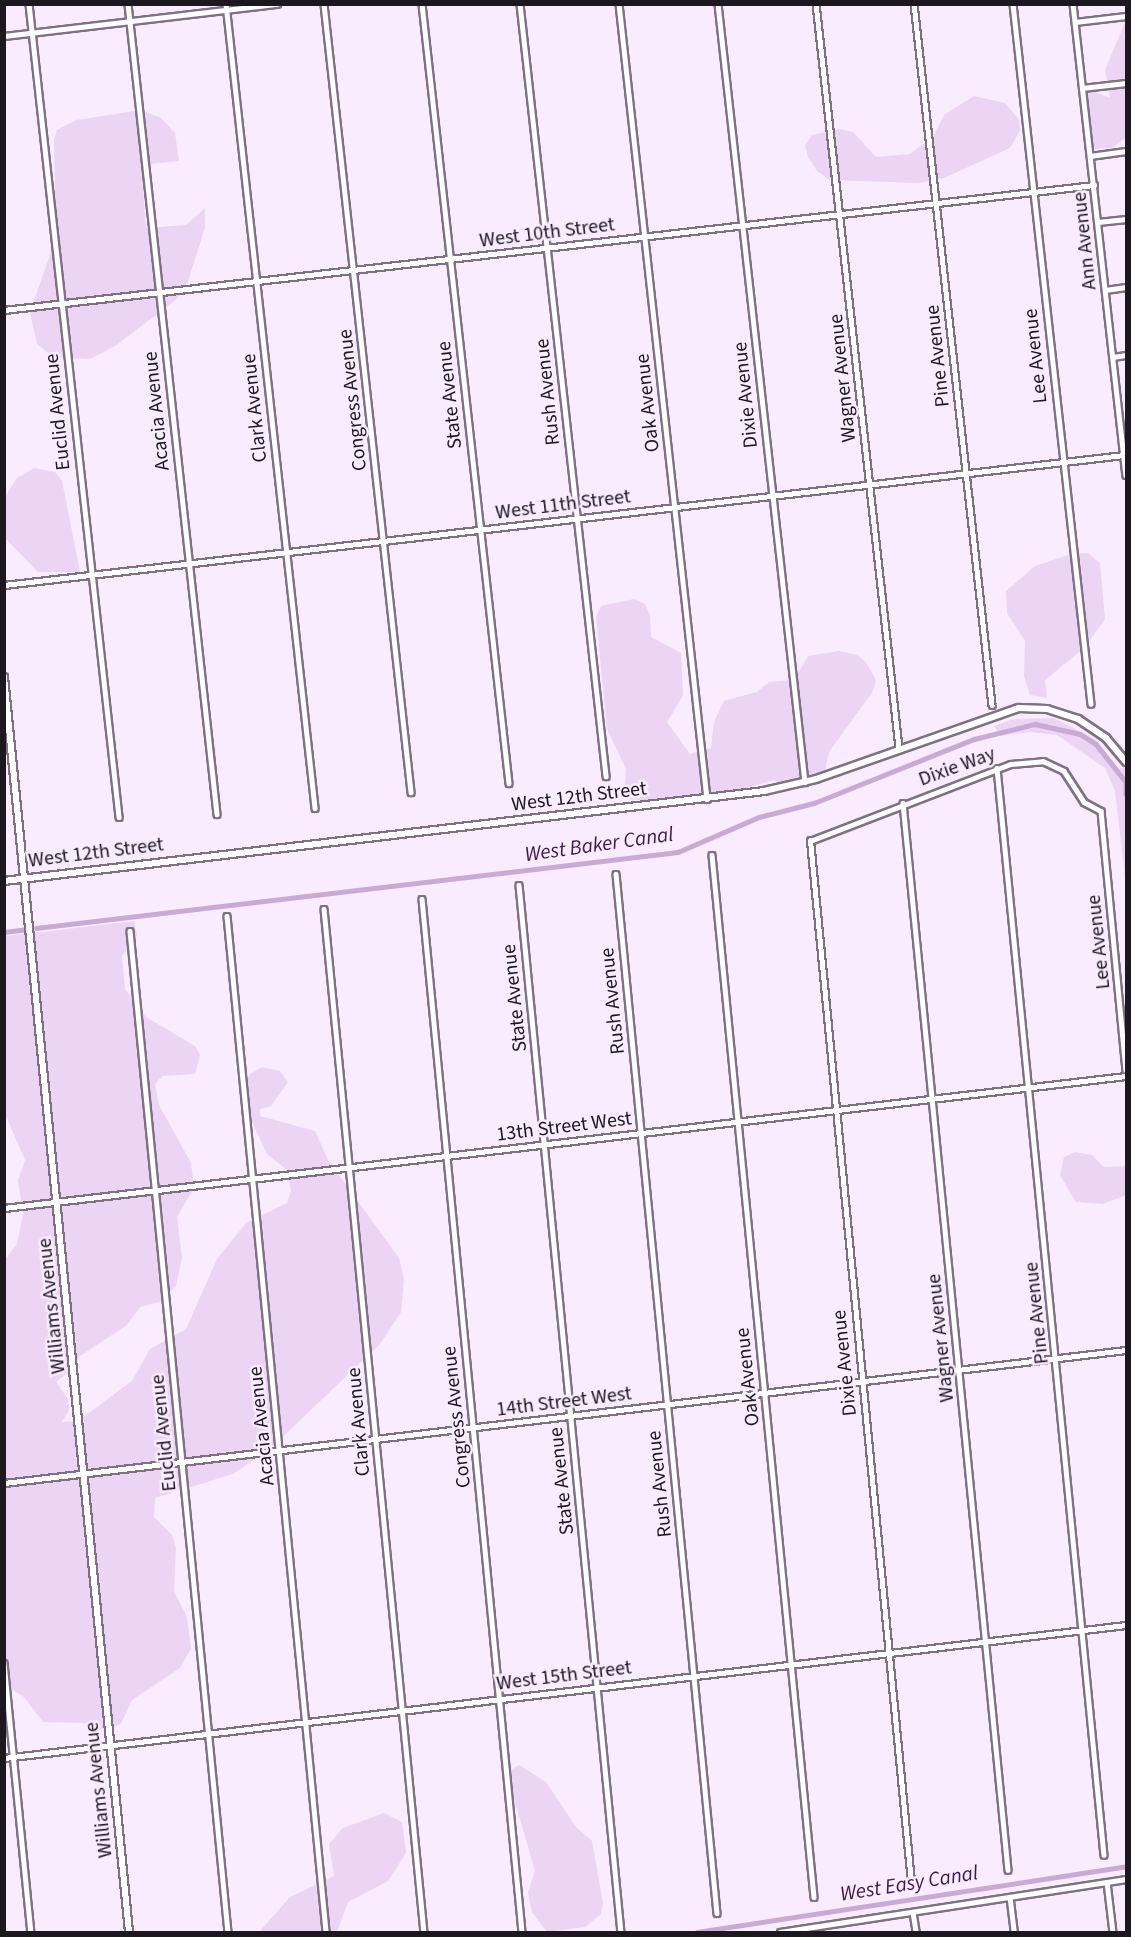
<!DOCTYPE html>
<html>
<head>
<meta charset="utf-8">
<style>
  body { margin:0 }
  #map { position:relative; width:1131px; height:1937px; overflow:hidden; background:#f9ecfe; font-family:"Source Sans 3",sans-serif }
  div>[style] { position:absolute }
  .green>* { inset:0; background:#ebd4f4 }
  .canal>* { height:4.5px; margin:-2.25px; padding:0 2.25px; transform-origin:2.25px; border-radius:2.25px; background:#c9aad6 }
  .roads { filter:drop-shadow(2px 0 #7f7084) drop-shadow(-2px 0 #7f7084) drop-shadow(0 2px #7f7084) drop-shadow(0 -2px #7f7084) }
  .minor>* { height:4.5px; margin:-2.25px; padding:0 2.25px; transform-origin:2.25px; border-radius:2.25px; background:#fff }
  .tertiary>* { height:6px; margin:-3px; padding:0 3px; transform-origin:3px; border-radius:3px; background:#fff }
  span { translate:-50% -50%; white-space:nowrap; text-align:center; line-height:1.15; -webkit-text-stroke:5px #f9ecfe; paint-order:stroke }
  .street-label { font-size:20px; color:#1d1820 }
  .water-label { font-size:21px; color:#40184e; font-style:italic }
  .frame { position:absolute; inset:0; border:6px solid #1d1820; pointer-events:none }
</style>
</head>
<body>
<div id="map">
  <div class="green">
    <i style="clip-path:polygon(1126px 20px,1126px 137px,1112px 148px,1093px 149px,1082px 87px,1110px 98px,1105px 70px)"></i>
    <i style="clip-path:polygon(974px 96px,1005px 103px,1019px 120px,1020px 131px,1010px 148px,944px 178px,919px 183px,830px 180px,817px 171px,808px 157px,805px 146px,812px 135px,840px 129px,853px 132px,876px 157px,910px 154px,933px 137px,944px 115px)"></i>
    <i style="clip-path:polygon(141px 110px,161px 118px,175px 133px,179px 161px,141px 165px,146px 228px,186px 225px,205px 208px,205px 228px,188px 281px,177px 299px,115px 346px,90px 359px,53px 357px,37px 344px,30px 312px,56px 238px,54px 140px,57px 130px,76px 120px)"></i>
    <i style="clip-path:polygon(34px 468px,55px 472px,62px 481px,80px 572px,38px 572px,5px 538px,5px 497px,17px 478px)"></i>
    <i style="clip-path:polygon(1074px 553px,1088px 553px,1100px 563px,1105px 619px,1084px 648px,1045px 680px,1047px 698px,1030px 695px,1024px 676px,1025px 641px,1007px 613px,1006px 591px,1035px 566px)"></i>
    <i style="clip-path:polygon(634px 599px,645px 604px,650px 615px,651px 637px,681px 653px,683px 696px,667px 722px,690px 754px,711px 748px,714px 722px,724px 701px,757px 692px,769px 682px,794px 680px,808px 656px,839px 651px,857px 655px,866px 662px,876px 680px,873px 691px,829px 752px,825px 770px,786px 784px,773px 780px,733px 792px,654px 801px,624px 799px,626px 769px,607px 729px,596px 617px,601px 606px)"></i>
    <i style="clip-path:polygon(1054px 718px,1095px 739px,1119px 769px,1126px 767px,1126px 885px,1115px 791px,1105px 768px,1057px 735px,1030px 732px,1000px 736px,994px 726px,1014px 719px)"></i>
    <i style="clip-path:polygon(134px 921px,137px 936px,122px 956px,125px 989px,146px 1017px,195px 1046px,200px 1055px,195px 1074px,162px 1076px,155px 1084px,159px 1105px,191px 1163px,194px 1188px,177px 1217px,182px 1258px,176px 1286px,159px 1302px,140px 1307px,127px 1325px,80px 1356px,76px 1364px,34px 933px)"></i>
    <i style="clip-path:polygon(30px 933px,72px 1369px,56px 1382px,68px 1399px,69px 1410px,62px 1422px,77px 1421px,107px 1728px,100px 1729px,85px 1723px,43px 1722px,24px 1697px,5px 1685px,4px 1261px,17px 1244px,23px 1214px,18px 1180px,25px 1160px,5px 1114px,5px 936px)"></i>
    <i style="clip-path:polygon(262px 1067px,280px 1071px,288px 1082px,271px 1106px,260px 1109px,260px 1116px,315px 1131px,328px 1160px,399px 1258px,404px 1279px,401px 1312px,380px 1344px,271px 1448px,233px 1474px,155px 1498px,154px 1517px,172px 1535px,176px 1548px,174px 1591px,187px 1617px,191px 1649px,180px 1668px,132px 1700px,121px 1724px,112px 1728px,82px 1418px,132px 1381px,150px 1349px,186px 1329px,217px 1259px,246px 1223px,287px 1203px,291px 1191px,287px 1170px,267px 1154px,245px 1107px,244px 1086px,250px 1074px)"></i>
    <i style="clip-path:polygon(1075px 1152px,1092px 1155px,1104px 1167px,1126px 1166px,1126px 1195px,1103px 1204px,1076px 1202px,1060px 1175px,1064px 1157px)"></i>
    <i style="clip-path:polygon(519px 1765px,546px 1782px,576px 1827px,592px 1841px,603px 1903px,601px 1914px,585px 1927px,547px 1932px,532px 1912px,528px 1892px,535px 1871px,509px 1781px,509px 1771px)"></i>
    <i style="clip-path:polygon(384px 1813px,402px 1822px,406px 1853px,388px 1881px,348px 1902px,337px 1932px,259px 1932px,290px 1897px,334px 1876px,329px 1844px,343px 1828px)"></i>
  </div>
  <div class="canal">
    <i style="left:1126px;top:784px;width:10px;rotate:90deg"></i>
    <i style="left:36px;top:928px;width:646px;rotate:-6.75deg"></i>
    <i style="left:678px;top:852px;width:88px;rotate:-23.4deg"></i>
    <i style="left:759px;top:817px;width:57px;rotate:-14.3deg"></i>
    <i style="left:814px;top:803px;width:172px;rotate:-21.8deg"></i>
    <i style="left:974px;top:739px;width:63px;rotate:-13.8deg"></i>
    <i style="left:1035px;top:724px;width:46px;rotate:12.5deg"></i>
    <i style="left:1080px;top:734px;width:19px;rotate:32deg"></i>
    <i style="left:1096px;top:744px;width:48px;rotate:51.7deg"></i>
    <i style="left:4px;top:932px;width:24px;rotate:-7deg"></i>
    <i style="left:697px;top:1932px;width:434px;rotate:-8.7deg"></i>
  </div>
  <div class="roads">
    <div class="minor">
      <i style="left:29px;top:4px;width:818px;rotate:83.68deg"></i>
      <i style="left:128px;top:4px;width:815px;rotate:83.73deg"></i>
      <i style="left:226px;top:4px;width:809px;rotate:83.68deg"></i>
      <i style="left:324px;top:4px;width:793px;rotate:83.7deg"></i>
      <i style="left:422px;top:4px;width:784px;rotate:83.63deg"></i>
      <i style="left:520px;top:4px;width:777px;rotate:83.64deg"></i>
      <i style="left:619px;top:4px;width:800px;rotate:83.68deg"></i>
      <i style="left:718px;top:4px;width:783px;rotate:83.62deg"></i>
      <i style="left:816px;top:4px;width:749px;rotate:83.63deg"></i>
      <i style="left:914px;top:4px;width:705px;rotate:83.65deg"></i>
      <i style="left:1013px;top:4px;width:704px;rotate:83.64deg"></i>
      <i style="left:1073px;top:4px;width:474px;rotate:83.6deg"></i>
      <i style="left:1075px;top:22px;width:51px;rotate:-6.7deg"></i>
      <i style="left:4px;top:36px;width:275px;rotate:-6.7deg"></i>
      <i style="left:1082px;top:88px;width:44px;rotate:-6.5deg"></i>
      <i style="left:1090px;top:156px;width:36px;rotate:-8deg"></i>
      <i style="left:1098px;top:222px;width:28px;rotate:-6deg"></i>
      <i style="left:1105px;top:290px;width:21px;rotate:-8deg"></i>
      <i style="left:4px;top:310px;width:1097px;rotate:-6.54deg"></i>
      <i style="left:1113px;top:357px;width:13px;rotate:-9deg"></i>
      <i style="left:4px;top:585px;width:1128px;rotate:-6.62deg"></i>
      <i style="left:997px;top:768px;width:1092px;rotate:84.38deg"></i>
      <i style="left:903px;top:803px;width:1072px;rotate:84.38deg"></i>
      <i style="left:712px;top:855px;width:1047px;rotate:84.41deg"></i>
      <i style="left:616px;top:874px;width:1044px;rotate:84.45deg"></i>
      <i style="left:519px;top:885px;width:1052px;rotate:84.44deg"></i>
      <i style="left:422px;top:899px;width:1038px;rotate:84.47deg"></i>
      <i style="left:324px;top:909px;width:1028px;rotate:84.42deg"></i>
      <i style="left:227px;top:916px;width:1021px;rotate:84.43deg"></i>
      <i style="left:130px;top:931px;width:1006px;rotate:84.41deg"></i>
      <i style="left:4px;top:1208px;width:1130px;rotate:-6.71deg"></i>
      <i style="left:4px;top:1483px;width:1130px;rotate:-6.76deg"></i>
      <i style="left:4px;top:1663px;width:270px;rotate:84.3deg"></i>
      <i style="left:4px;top:1758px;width:1130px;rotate:-6.76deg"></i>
      <i style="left:911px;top:1882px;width:1046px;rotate:-95.54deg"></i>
      <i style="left:810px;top:841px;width:215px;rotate:-21deg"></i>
      <i style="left:1011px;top:764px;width:32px;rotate:-5deg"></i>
      <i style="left:1043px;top:761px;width:23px;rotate:25deg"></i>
      <i style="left:1064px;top:771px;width:37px;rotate:57deg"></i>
      <i style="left:1084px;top:802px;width:19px;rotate:28deg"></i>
      <i style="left:1101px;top:811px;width:260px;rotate:84.5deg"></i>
      <i style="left:1107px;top:1882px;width:50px;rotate:83.2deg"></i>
      <i style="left:1010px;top:1897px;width:35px;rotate:83deg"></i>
      <i style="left:913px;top:1912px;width:20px;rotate:81deg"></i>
      <i style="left:780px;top:1932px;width:350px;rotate:-8.7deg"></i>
    </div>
    <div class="tertiary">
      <i style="left:4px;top:677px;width:1261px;rotate:84.31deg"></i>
      <i style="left:4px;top:881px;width:765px;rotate:-6.75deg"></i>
      <i style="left:764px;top:791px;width:53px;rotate:-13deg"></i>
      <i style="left:816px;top:779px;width:215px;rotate:-19.3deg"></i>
      <i style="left:1019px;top:708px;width:28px;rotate:2deg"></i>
      <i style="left:1047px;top:709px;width:33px;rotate:18deg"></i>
      <i style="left:1078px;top:719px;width:34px;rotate:34deg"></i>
      <i style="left:1106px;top:738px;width:31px;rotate:50deg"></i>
    </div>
  </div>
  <div class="street-label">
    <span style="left:547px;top:233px;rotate:-7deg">West 10th Street</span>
    <span style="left:1085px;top:241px;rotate:-96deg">Ann Avenue</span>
    <span style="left:938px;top:356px;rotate:-96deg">Pine Avenue</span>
    <span style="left:1036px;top:356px;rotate:-96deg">Lee Avenue</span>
    <span style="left:843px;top:378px;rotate:-96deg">Wagner Avenue</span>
    <span style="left:548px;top:392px;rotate:-96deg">Rush Avenue</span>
    <span style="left:450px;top:395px;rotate:-96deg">State Avenue</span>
    <span style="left:746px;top:395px;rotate:-96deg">Dixie Avenue</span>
    <span style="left:353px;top:400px;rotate:-96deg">Congress Avenue</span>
    <span style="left:648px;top:403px;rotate:-96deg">Oak Avenue</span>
    <span style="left:255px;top:408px;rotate:-96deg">Clark Avenue</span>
    <span style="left:157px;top:411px;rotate:-96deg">Acacia Avenue</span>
    <span style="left:58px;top:412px;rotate:-96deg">Euclid Avenue</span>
    <span style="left:563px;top:505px;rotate:-7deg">West 11th Street</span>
    <span style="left:957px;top:767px;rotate:-20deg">Dixie Way</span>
    <span style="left:579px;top:797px;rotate:-7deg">West 12th Street</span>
    <span style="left:96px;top:853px;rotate:-7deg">West 12th Street</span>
    <span style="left:1099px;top:942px;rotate:-96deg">Lee Avenue</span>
    <span style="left:515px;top:998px;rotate:-96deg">State Avenue</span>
    <span style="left:613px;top:1001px;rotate:-96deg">Rush Avenue</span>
    <span style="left:564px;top:1127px;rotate:-7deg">13th Street West</span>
    <span style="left:52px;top:1306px;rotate:-96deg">Williams Avenue</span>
    <span style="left:1037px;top:1313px;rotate:-96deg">Pine Avenue</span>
    <span style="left:941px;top:1338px;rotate:-96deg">Wagner Avenue</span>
    <span style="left:845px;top:1363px;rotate:-96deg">Dixie Avenue</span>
    <span style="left:748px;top:1377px;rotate:-96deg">Oak Avenue</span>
    <span style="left:564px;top:1402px;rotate:-7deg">14th Street West</span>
    <span style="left:457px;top:1417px;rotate:-96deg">Congress Avenue</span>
    <span style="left:359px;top:1422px;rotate:-95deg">Clark Avenue</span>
    <span style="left:262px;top:1426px;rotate:-96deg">Acacia Avenue</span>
    <span style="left:164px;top:1433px;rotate:-96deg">Euclid Avenue</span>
    <span style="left:562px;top:1481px;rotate:-96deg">State Avenue</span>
    <span style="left:660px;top:1484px;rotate:-96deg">Rush Avenue</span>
    <span style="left:564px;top:1676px;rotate:-7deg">West 15th Street</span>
    <span style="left:99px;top:1790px;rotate:-96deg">Williams Avenue</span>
  </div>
  <div class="water-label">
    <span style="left:599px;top:844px;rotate:-8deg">West Baker Canal</span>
    <span style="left:909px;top:1883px;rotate:-9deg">West Easy Canal</span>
  </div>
  <div class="frame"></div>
</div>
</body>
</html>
